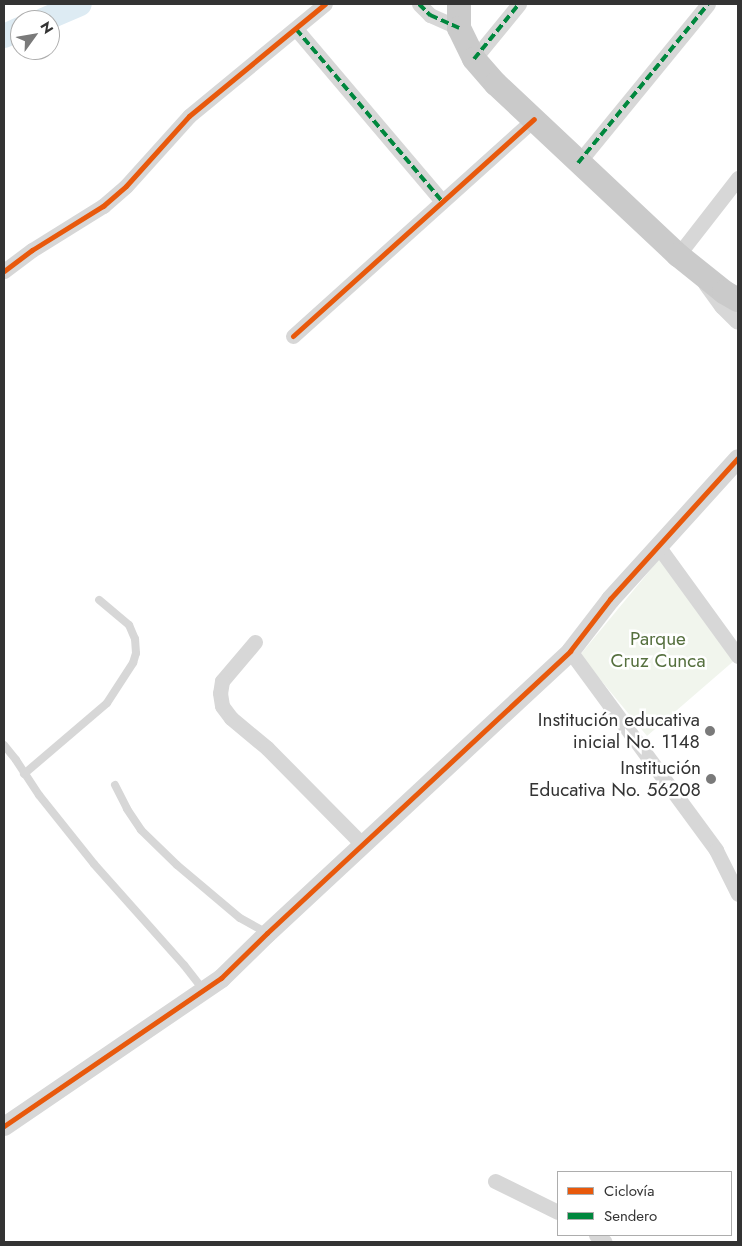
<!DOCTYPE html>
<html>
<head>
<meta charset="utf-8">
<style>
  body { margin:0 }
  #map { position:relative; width:742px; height:1246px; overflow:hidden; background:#fff; font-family:Jost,sans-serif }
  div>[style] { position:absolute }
  .green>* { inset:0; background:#f1f5ed }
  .river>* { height:24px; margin:-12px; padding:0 12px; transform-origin:12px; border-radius:12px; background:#ddebf3 }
  .service>* { height:8px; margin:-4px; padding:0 4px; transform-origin:4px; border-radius:4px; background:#d7d7d7 }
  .minor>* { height:15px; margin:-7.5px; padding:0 7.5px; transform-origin:7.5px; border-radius:7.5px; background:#d7d7d7 }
  .tertiary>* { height:19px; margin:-9.5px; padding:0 9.5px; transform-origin:9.5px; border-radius:9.5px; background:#d7d7d7 }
  .primary>* { height:24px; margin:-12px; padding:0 12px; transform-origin:12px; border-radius:12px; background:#cacaca }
  .quiet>* { height:4px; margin-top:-2px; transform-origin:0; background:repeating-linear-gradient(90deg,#00873e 0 8px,transparent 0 12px) }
  .cycleway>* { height:5px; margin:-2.5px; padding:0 2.5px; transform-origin:2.5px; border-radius:2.5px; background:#e8590c }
  .dots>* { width:14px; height:14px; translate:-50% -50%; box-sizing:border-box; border:2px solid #fff; border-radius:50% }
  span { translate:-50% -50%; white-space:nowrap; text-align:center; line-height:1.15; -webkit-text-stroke:5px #fff; paint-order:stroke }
  .park-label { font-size:19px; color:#56703f }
  .poi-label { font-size:19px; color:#333 }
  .right { translate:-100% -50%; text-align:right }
  .frame { position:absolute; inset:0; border:5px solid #333; pointer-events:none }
  .legend { position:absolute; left:557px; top:1171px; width:175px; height:65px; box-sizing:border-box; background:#fff; border:1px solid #adadad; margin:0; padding:6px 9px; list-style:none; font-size:15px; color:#333 }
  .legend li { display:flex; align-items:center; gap:10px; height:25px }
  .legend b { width:25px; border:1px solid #adadad }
  .north { position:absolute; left:10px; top:10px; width:50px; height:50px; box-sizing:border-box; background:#fff; border:1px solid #adadad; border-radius:50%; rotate:58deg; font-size:14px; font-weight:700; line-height:20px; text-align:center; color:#333 }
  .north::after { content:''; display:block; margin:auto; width:18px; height:22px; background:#7a7a7a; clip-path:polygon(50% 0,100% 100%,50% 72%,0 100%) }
</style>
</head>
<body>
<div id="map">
  <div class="green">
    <i style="clip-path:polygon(661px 557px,736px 659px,647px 736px,580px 655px)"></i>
  </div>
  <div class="river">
    <i style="left:43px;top:20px;width:40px;rotate:-23.4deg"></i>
    <i style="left:4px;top:36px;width:17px;rotate:-24deg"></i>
  </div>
  <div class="service">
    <i style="left:4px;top:745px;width:19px;rotate:51deg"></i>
    <i style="left:16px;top:760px;width:42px;rotate:56.7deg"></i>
    <i style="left:39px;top:795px;width:88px;rotate:51.4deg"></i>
    <i style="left:94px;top:864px;width:135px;rotate:48.3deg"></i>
    <i style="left:184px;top:965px;width:31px;rotate:52deg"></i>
    <i style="left:24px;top:774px;width:109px;rotate:-40.5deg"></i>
    <i style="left:107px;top:703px;width:48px;rotate:-57deg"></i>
    <i style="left:133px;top:663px;width:10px;rotate:-73deg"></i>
    <i style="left:136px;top:653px;width:14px;rotate:-94deg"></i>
    <i style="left:135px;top:639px;width:15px;rotate:-113deg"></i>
    <i style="left:129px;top:625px;width:39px;rotate:-140deg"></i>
    <i style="left:115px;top:785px;width:27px;rotate:63deg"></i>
    <i style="left:127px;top:809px;width:25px;rotate:56deg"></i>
    <i style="left:141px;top:830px;width:50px;rotate:44.2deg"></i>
    <i style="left:177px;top:865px;width:82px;rotate:40.1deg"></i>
    <i style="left:240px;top:918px;width:31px;rotate:29deg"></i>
  </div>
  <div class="minor">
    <i style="left:419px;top:4px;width:16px;rotate:45deg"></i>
    <i style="left:430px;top:15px;width:32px;rotate:24deg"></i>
    <i style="left:296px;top:29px;width:224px;rotate:49.7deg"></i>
    <i style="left:474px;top:59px;width:71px;rotate:-50.7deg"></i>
    <i style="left:578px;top:163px;width:205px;rotate:-50.7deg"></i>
    <i style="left:678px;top:255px;width:98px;rotate:-52.1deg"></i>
    <i style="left:4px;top:271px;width:35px;rotate:-37deg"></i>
    <i style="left:32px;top:250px;width:84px;rotate:-31.8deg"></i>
    <i style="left:103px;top:206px;width:30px;rotate:-41deg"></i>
    <i style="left:126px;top:186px;width:94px;rotate:-48deg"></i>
    <i style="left:189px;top:116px;width:176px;rotate:-39.5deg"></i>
    <i style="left:293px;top:336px;width:324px;rotate:-42deg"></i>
    <i style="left:658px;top:546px;width:136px;rotate:54deg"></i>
    <i style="left:255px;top:642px;width:51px;rotate:130.2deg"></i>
    <i style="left:222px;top:681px;width:12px;rotate:99deg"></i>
    <i style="left:220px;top:693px;width:13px;rotate:81deg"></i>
    <i style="left:222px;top:706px;width:15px;rotate:53deg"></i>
    <i style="left:231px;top:718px;width:47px;rotate:39.8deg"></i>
    <i style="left:267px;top:748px;width:135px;rotate:45.3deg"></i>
    <i style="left:570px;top:651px;width:247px;rotate:53.7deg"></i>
    <i style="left:716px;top:850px;width:49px;rotate:63.4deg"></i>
    <i style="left:495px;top:1181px;width:70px;rotate:26.2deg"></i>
    <i style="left:596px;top:1235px;width:11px;rotate:38deg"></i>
  </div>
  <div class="tertiary">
    <i style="left:707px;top:283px;width:27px;rotate:54deg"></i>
    <i style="left:723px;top:305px;width:21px;rotate:45deg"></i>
    <i style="left:4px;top:1126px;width:263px;rotate:-34.3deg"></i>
    <i style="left:221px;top:978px;width:64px;rotate:-44.4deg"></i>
    <i style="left:267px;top:933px;width:414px;rotate:-42.9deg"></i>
    <i style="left:570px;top:651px;width:66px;rotate:-52.4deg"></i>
    <i style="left:610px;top:599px;width:190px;rotate:-47.8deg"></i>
  </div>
  <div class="primary">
    <i style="left:459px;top:4px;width:24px;rotate:90deg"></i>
    <i style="left:459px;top:28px;width:34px;rotate:64deg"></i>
    <i style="left:474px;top:59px;width:33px;rotate:49deg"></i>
    <i style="left:496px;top:84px;width:250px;rotate:43.2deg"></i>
    <i style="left:678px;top:255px;width:59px;rotate:38.8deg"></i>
    <i style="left:724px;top:292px;width:16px;rotate:30deg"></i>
  </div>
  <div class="quiet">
    <i style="left:419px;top:4px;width:16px;rotate:45deg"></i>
    <i style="left:430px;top:15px;width:32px;rotate:24deg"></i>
    <i style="left:296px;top:29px;width:224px;rotate:49.7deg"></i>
    <i style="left:474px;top:59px;width:71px;rotate:-50.7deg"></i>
    <i style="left:578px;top:163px;width:205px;rotate:-50.7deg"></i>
  </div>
  <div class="cycleway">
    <i style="left:4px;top:271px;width:35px;rotate:-37deg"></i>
    <i style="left:32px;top:250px;width:84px;rotate:-31.8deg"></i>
    <i style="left:103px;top:206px;width:30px;rotate:-41deg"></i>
    <i style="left:126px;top:186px;width:94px;rotate:-48deg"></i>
    <i style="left:189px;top:116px;width:176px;rotate:-39.5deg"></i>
    <i style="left:293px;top:336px;width:324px;rotate:-42deg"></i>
    <i style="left:4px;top:1126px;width:263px;rotate:-34.3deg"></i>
    <i style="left:221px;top:978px;width:64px;rotate:-44.4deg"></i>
    <i style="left:267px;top:933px;width:414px;rotate:-42.9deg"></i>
    <i style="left:570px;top:651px;width:66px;rotate:-52.4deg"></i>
    <i style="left:610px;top:599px;width:190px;rotate:-47.8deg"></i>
  </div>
  <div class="dots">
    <i style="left:710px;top:731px;background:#7a7a7a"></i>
    <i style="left:711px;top:779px;background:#7a7a7a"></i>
  </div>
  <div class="park-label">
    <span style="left:658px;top:650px">Parque<br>Cruz Cunca</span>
  </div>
  <div class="poi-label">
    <span class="right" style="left:700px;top:731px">Institución educativa<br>inicial No. 1148</span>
    <span class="right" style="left:701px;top:779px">Institución<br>Educativa No. 56208</span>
  </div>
  <div class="frame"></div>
  <ul class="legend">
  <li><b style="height:6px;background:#e8590c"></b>Ciclovía</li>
  <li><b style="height:6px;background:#00873e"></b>Sendero</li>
  </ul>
  <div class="north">N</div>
</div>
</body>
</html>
